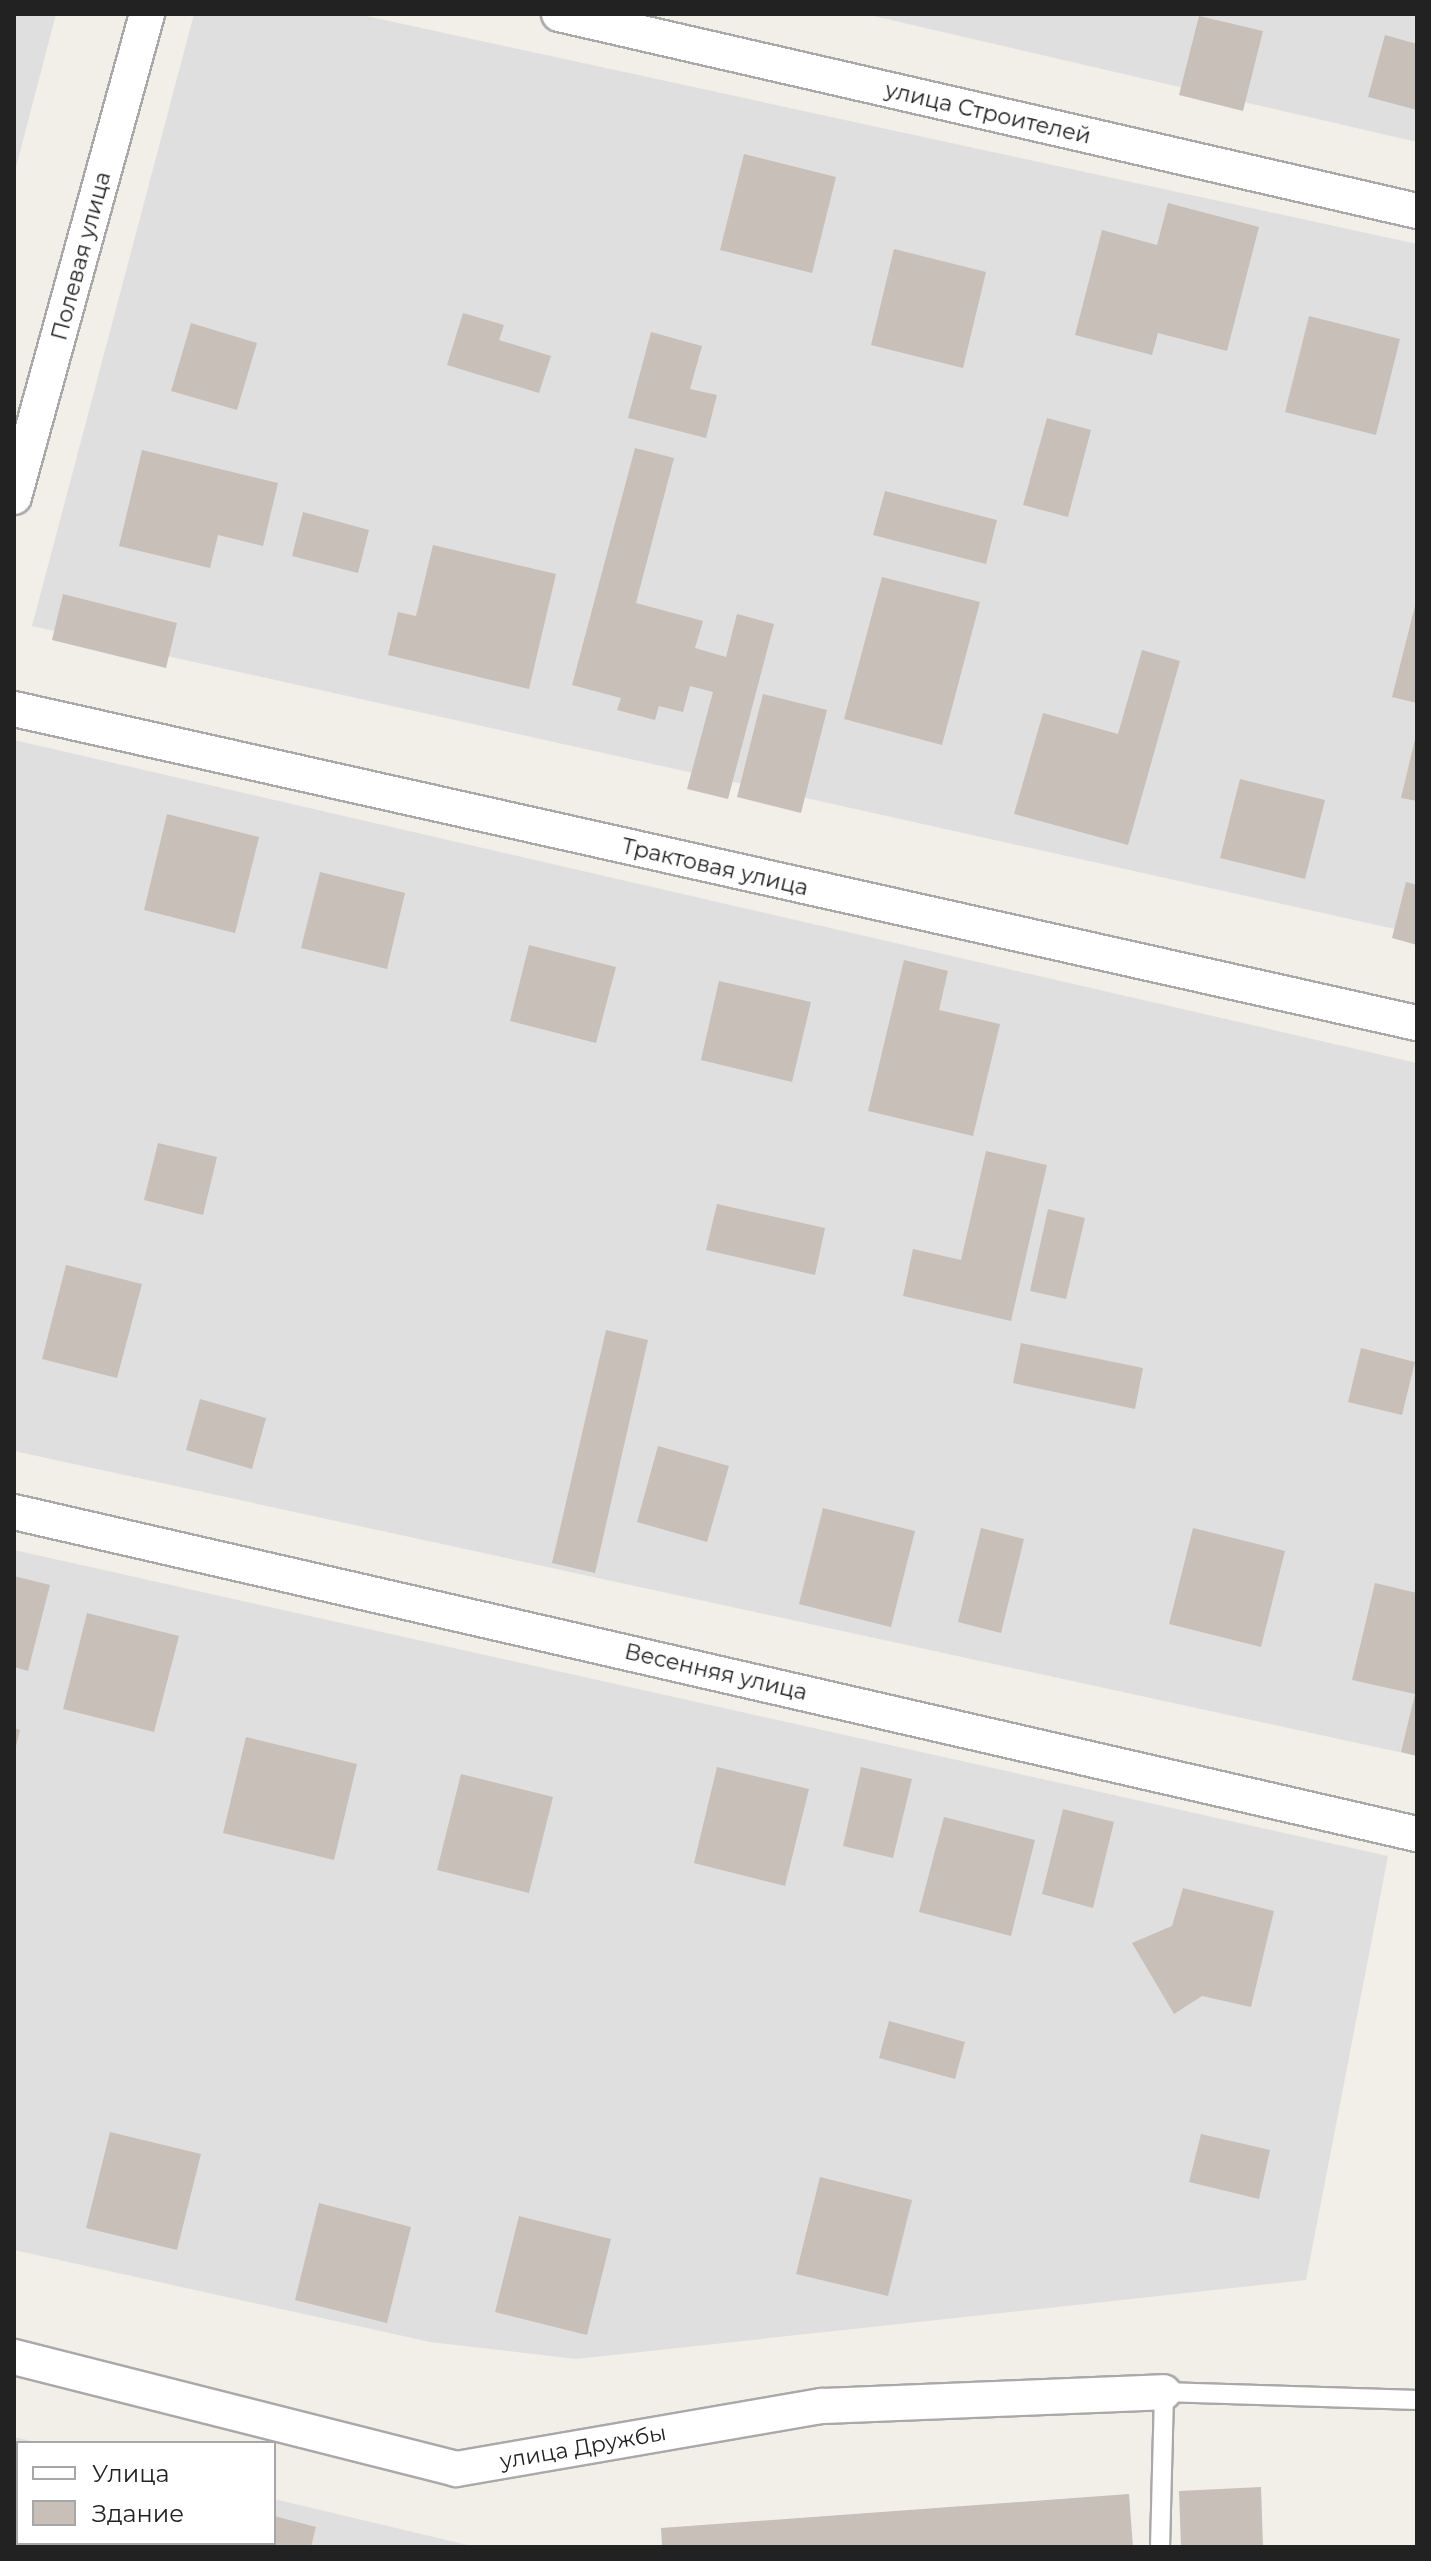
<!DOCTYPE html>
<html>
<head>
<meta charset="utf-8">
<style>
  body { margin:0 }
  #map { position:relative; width:1431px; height:2561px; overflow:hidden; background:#f2efe9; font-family:Montserrat,sans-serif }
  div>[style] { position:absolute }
  .residential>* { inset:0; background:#e0dfdf }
  .building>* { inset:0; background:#c7bfb8 }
  .roads { filter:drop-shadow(2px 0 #a9a9a9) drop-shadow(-2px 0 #a9a9a9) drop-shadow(0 2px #a9a9a9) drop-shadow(0 -2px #a9a9a9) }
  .lane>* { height:18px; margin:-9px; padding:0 9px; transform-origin:9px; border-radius:9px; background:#fff }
  .street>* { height:34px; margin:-17px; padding:0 17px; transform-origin:17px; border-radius:17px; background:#fff }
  span { translate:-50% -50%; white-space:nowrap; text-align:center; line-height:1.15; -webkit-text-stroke:6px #fff; paint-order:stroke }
  .street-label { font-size:22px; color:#222 }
  .frame { position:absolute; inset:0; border:16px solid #222; pointer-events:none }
  .legend { position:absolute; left:16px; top:2441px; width:260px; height:104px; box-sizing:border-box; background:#fff; border:2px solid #a7a7a7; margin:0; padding:10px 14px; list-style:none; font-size:24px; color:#222 }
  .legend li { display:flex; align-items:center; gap:16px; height:40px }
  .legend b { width:40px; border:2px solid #a7a7a7 }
</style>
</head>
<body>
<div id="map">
  <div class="residential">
    <i style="clip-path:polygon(14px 14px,56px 14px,14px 175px)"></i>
    <i style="clip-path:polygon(194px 14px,357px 14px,1417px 244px,1417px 934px,32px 626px)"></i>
    <i style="clip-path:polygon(865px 14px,1417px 14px,1417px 142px)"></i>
    <i style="clip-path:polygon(14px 740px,1417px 1063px,1417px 1756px,14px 1451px)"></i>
    <i style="clip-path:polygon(14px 1550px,1388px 1856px,1306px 2280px,576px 2359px,430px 2342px,14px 2250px)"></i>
    <i style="clip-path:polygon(14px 2437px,40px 2443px,18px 2443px,18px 2543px,274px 2543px,274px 2499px,476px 2547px,14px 2547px)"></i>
  </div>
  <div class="building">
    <i style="clip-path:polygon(1199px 16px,1263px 31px,1243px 111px,1179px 95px)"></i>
    <i style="clip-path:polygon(1385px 35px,1417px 44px,1417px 110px,1368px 97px)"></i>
    <i style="clip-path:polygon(744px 154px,836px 177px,812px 273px,720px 250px)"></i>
    <i style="clip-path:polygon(1168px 203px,1259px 227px,1227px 351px,1158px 333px,1152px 355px,1075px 335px,1102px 230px,1157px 245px)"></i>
    <i style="clip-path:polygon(894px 249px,986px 272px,963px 368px,871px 345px)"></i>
    <i style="clip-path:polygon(463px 313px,504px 325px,499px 340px,551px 356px,539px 393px,447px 365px)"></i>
    <i style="clip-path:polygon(1309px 316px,1400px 339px,1376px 435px,1285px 412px)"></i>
    <i style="clip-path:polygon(191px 323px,257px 343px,237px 410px,171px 391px)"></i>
    <i style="clip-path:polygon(651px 332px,702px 346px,690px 389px,717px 395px,706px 438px,628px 418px)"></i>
    <i style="clip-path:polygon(1047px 418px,1091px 430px,1068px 517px,1023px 505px)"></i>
    <i style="clip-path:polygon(635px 448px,674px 458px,636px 603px,703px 621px,695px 648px,726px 657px,737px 614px,774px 624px,728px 799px,687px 789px,713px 692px,690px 686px,683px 712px,659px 706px,655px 720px,617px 710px,621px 698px,572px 685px)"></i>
    <i style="clip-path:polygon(142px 450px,278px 483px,263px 546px,218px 535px,210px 568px,119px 546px)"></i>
    <i style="clip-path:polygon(885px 491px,997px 520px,986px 564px,873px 535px)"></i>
    <i style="clip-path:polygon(303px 512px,369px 530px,358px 573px,292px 556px)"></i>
    <i style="clip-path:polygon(433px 545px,556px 574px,529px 689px,388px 655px,398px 612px,416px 616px)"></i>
    <i style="clip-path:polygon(882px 577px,980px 602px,942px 745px,844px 719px)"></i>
    <i style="clip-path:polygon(63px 594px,177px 623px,166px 668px,52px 640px)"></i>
    <i style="clip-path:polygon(1416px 602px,1417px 602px,1417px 703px,1392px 697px)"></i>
    <i style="clip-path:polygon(1142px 650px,1180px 661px,1128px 845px,1014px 814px,1043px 713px,1118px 734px)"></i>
    <i style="clip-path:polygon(763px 694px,827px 710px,801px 813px,737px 797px)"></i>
    <i style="clip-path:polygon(1416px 735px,1417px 735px,1417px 801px,1401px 798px)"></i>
    <i style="clip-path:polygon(1240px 779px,1325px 800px,1305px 879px,1220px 858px)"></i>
    <i style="clip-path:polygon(167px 814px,259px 837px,235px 933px,144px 910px)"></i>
    <i style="clip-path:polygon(320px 872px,405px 893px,387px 969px,301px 948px)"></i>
    <i style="clip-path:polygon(1406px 882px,1417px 885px,1417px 945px,1392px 938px)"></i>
    <i style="clip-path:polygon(529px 945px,616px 967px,596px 1043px,510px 1021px)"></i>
    <i style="clip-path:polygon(904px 960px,948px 971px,939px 1010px,1000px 1024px,973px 1136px,868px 1111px)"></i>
    <i style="clip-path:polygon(719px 981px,811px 1002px,792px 1082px,701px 1060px)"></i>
    <i style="clip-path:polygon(158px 1143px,217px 1157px,203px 1215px,144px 1200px)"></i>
    <i style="clip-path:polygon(986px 1151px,1047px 1165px,1011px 1321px,903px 1296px,913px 1249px,961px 1260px)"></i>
    <i style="clip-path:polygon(717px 1204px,825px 1228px,815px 1275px,706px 1250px)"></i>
    <i style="clip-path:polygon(1048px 1209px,1085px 1218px,1066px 1299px,1030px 1291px)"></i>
    <i style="clip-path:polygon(66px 1265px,142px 1284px,117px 1378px,42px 1359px)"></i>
    <i style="clip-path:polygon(606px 1330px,648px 1340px,595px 1573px,552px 1563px)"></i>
    <i style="clip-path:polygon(1021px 1343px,1143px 1368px,1135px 1409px,1013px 1383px)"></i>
    <i style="clip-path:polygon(1361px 1348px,1415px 1362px,1402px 1415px,1348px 1402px)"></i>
    <i style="clip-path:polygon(200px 1399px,266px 1418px,252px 1469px,186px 1450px)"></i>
    <i style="clip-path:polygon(658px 1446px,729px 1466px,707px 1542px,637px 1522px)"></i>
    <i style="clip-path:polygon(823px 1508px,915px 1531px,891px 1627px,799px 1604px)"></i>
    <i style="clip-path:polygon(981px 1528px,1024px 1539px,1001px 1633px,958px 1622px)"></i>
    <i style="clip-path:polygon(1193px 1528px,1285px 1551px,1261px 1647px,1169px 1624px)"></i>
    <i style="clip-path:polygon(14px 1576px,50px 1585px,28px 1671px,14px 1667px)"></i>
    <i style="clip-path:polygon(1375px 1583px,1417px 1593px,1417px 1756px,1401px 1752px,1415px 1694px,1352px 1680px)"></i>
    <i style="clip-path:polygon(87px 1613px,179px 1636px,154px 1732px,63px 1709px)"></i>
    <i style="clip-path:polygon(14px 1728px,20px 1730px,15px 1750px,14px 1750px)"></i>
    <i style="clip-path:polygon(246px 1737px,357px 1764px,334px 1860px,223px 1833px)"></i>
    <i style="clip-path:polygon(717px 1767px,809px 1789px,785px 1886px,694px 1863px)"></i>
    <i style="clip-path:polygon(861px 1767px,912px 1779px,893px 1858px,843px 1846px)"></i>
    <i style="clip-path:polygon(461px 1774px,553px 1797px,529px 1893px,437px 1870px)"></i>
    <i style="clip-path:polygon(1063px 1809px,1114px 1822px,1093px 1908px,1042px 1894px)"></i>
    <i style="clip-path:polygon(944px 1817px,1035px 1840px,1011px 1936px,919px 1912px)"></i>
    <i style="clip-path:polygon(1183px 1888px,1274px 1911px,1251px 2007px,1202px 1996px,1174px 2014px,1132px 1943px,1172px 1926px)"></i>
    <i style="clip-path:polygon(889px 2021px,965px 2042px,955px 2079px,879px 2058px)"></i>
    <i style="clip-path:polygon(110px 2132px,201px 2154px,177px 2250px,86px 2228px)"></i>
    <i style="clip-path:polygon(1201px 2134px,1270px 2150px,1259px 2199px,1189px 2182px)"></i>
    <i style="clip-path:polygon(820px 2177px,912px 2200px,888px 2296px,796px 2274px)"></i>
    <i style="clip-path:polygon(319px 2203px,411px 2227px,387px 2323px,295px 2300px)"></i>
    <i style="clip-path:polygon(519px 2216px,611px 2239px,587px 2335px,495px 2312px)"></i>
    <i style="clip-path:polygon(1261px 2487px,1263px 2547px,1181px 2547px,1179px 2491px)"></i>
    <i style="clip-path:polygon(1129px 2494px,1133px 2547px,662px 2547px,661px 2528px)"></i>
    <i style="clip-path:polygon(274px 2516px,316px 2527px,311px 2547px,213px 2547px,274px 2543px)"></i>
    <i style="clip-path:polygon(26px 2543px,123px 2543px,25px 2547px)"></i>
  </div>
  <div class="roads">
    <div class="lane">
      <i style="left:1160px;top:2547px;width:155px;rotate:-88.5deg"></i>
      <i style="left:1164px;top:2392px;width:253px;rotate:1.8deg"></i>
    </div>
    <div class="street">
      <i style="left:559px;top:14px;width:880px;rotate:12.93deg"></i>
      <i style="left:14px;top:497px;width:501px;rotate:-74.6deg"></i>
      <i style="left:14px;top:709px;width:1438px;rotate:12.62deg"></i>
      <i style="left:14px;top:1512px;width:1439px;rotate:12.93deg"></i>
      <i style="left:14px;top:2357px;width:456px;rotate:14.2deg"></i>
      <i style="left:456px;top:2469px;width:371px;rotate:-9.8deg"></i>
      <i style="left:822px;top:2406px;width:342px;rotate:-2.3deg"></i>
    </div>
  </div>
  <div class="street-label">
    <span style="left:988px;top:113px;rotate:13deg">улица Строителей</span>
    <span style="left:81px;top:256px;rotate:-75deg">Полевая улица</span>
    <span style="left:715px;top:867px;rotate:13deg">Трактовая улица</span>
    <span style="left:716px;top:1672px;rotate:13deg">Весенняя улица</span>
    <span style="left:583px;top:2447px;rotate:-10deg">улица Дружбы</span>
  </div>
  <div class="frame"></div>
  <ul class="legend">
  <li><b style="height:10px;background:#fff"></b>Улица</li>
  <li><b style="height:22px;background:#c7bfb8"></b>Здание</li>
  </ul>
</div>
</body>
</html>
